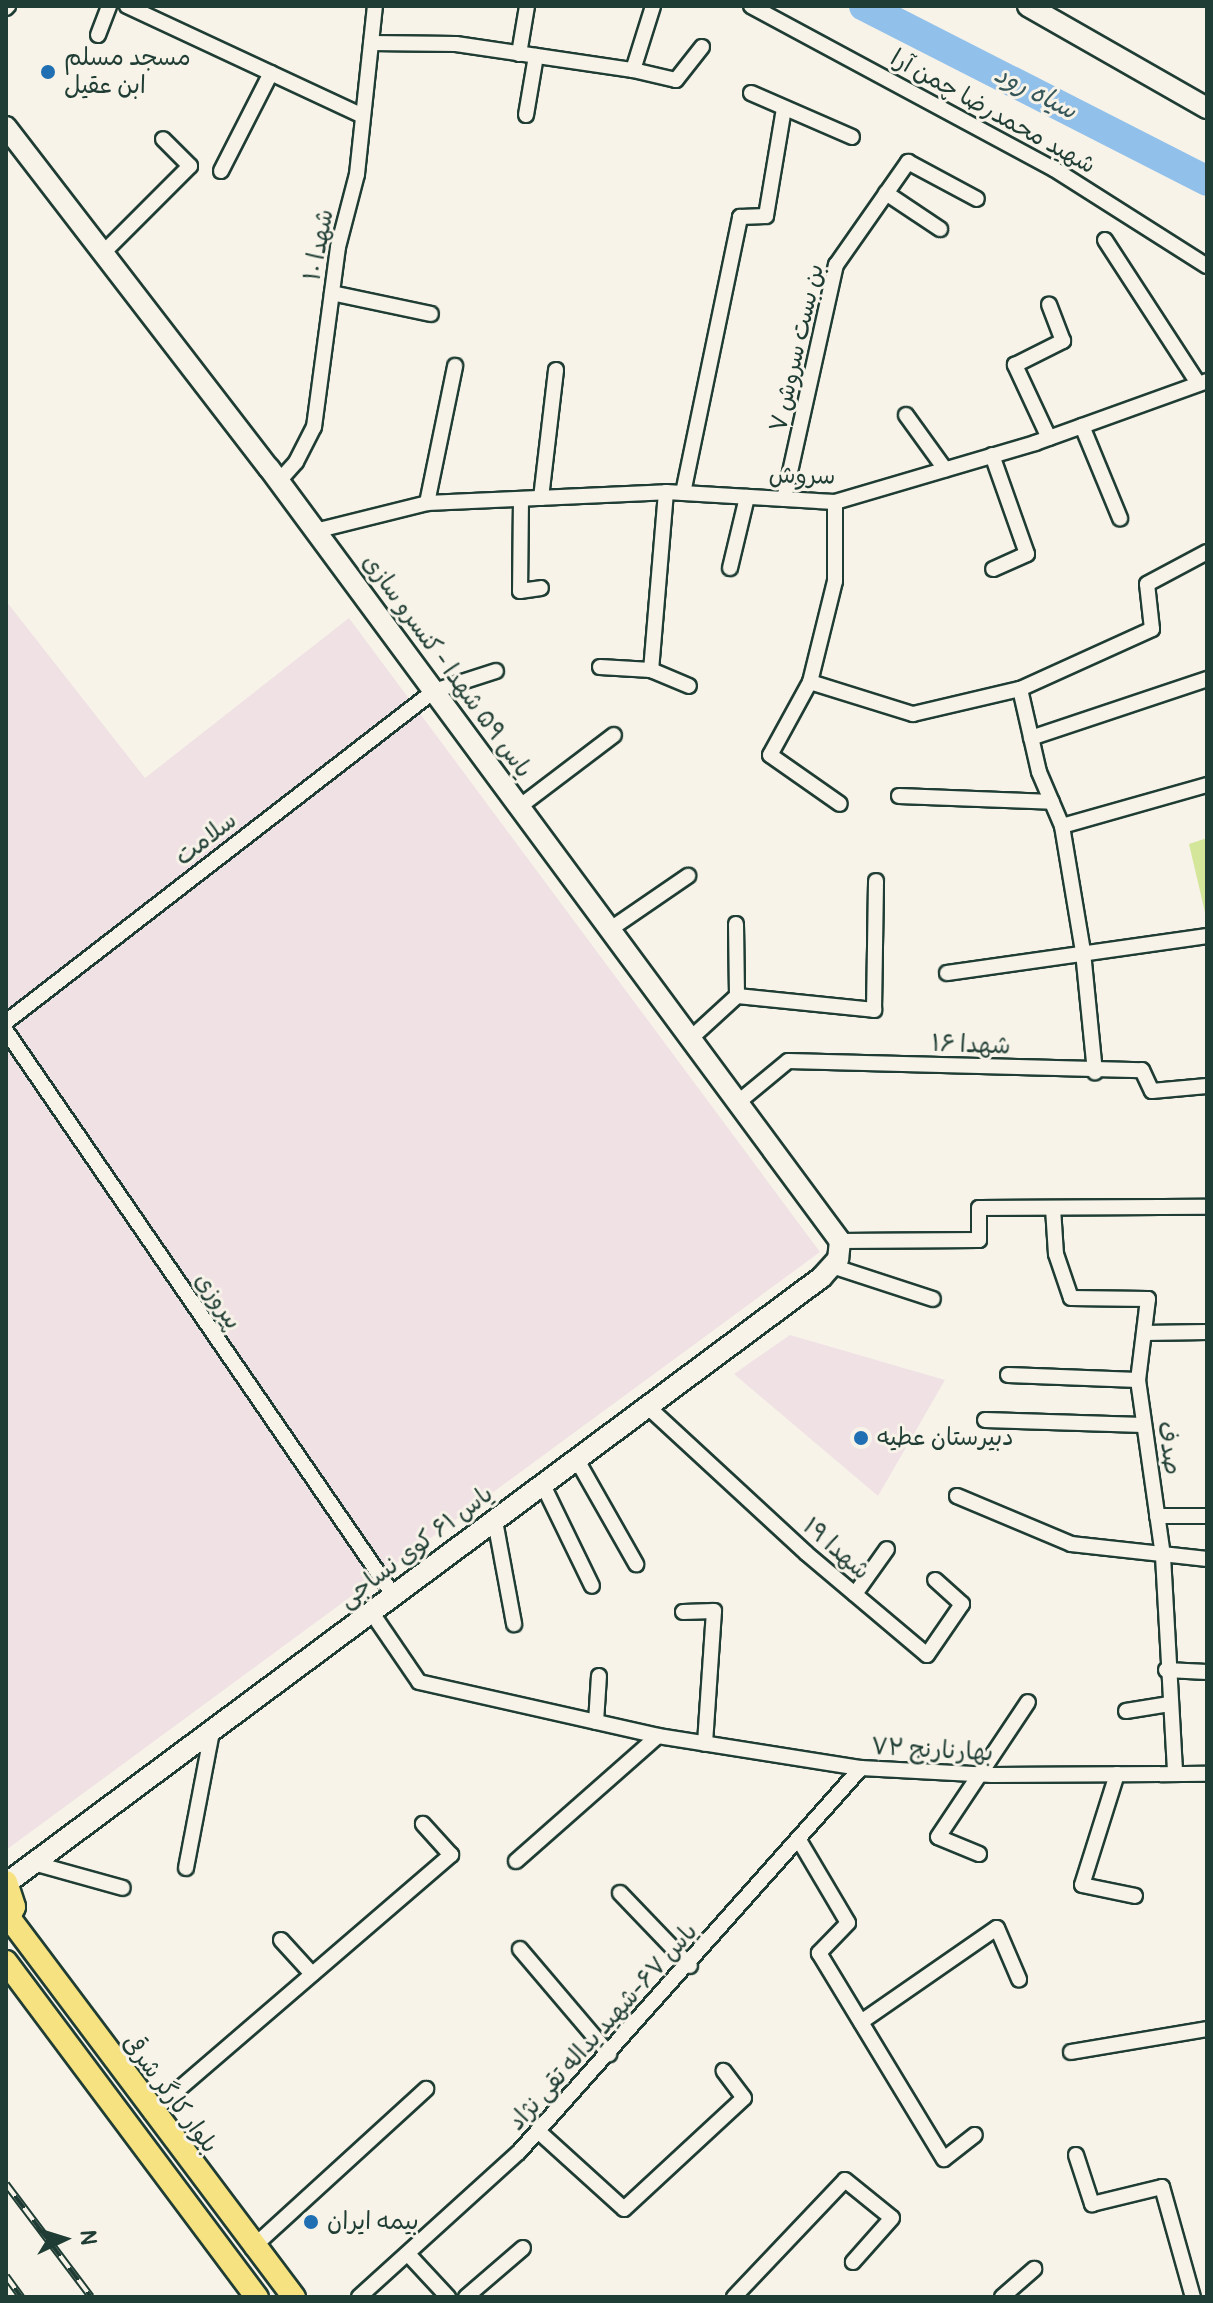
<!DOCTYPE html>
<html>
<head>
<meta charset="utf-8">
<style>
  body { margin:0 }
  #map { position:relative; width:1213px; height:2303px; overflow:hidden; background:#f7f3e8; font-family:Pangolin,"Playpen Sans Arabic",sans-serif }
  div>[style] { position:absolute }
  .built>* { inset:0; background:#f0e1e5 }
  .green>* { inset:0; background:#d4e69a }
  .river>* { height:30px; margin:-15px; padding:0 15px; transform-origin:15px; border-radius:15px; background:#91c0eb }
  .roads { filter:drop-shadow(2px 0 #1f3d34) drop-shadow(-2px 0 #1f3d34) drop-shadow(0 2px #1f3d34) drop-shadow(0 -2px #1f3d34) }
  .street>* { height:14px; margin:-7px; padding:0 7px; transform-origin:7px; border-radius:7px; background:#f7f3e8 }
  .secondary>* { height:20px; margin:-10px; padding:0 10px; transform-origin:10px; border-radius:10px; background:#f7f3e8 }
  .primary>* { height:22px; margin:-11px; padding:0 11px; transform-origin:11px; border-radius:11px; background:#f7e281 }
  .rail>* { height:8px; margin-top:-4px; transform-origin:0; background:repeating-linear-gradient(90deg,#f7f3e8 0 15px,#1f3d34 0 30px); box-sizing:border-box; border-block:2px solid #1f3d34 }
  .dots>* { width:22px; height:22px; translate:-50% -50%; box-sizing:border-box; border:4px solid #f7f3e8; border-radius:50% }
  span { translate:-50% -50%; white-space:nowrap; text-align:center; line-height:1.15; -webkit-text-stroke:6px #f7f3e8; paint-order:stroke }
  .poi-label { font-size:24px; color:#1f3d34 }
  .left { translate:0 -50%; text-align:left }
  .street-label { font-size:24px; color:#1f3d34 }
  .water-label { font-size:26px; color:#365759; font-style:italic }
  .frame { position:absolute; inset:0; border:8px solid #1f3d34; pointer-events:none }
  .north { position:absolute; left:24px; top:2199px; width:80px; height:80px; -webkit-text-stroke:6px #f7f3e8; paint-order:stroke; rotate:86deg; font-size:22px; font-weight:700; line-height:32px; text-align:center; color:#1f3d34 }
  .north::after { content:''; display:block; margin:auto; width:28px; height:36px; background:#1f3d34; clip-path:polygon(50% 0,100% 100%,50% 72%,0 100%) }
</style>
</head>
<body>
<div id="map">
  <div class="built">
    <i style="clip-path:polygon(6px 601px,145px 778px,349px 618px,820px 1252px,6px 1850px)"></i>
    <i style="clip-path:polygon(790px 1335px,945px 1380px,878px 1496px,734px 1374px)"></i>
  </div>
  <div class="green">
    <i style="clip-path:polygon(1207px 838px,1207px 921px,1189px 844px)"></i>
  </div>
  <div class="river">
    <i style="left:864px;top:6px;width:385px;rotate:27deg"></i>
  </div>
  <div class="roads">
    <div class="street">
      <i style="left:127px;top:6px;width:260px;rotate:25deg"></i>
      <i style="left:751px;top:6px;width:344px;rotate:28.3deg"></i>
      <i style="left:1054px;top:169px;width:181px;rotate:32.4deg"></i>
      <i style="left:6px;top:8px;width:3px;rotate:-45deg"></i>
      <i style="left:98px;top:35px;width:31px;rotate:-69deg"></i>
      <i style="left:371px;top:43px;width:85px;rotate:0.7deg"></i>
      <i style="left:456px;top:44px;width:179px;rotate:8.4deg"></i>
      <i style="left:633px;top:70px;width:67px;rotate:-72.6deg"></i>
      <i style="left:519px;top:54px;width:49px;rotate:-80.5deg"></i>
      <i style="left:633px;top:70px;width:44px;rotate:13.1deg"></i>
      <i style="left:676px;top:80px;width:42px;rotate:-51.8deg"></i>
      <i style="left:751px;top:93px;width:110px;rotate:23.5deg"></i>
      <i style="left:526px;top:115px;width:60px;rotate:-80.4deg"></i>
      <i style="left:221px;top:171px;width:110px;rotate:-63deg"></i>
      <i style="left:886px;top:193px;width:65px;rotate:33.7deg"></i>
      <i style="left:1105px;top:240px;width:171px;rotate:57deg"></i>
      <i style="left:103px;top:253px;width:123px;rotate:-45deg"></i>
      <i style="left:190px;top:166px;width:38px;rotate:-135deg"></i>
      <i style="left:332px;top:293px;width:101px;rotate:12deg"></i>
      <i style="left:906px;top:415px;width:67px;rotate:54.2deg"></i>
      <i style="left:1082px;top:426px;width:100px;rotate:67.6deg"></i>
      <i style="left:1049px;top:438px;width:81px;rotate:-115deg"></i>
      <i style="left:1015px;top:365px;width:54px;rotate:-26.6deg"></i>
      <i style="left:1063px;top:341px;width:39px;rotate:-111deg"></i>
      <i style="left:992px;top:455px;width:105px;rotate:70.5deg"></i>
      <i style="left:1027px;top:554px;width:37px;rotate:156deg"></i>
      <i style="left:279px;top:481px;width:25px;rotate:-48deg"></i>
      <i style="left:296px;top:462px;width:39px;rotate:-63deg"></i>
      <i style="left:314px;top:427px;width:182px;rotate:-82.4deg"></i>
      <i style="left:338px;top:247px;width:75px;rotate:-75.4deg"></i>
      <i style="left:357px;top:174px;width:169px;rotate:-83.9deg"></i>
      <i style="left:666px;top:492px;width:179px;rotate:94.8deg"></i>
      <i style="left:651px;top:670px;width:41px;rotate:22.8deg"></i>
      <i style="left:683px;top:493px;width:282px;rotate:-78.3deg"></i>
      <i style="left:740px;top:217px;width:26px;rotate:-2deg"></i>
      <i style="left:766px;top:216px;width:109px;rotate:-80.5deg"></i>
      <i style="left:541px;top:498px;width:129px;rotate:-83.3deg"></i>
      <i style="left:521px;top:499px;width:92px;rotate:90.6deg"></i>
      <i style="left:520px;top:591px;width:21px;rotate:-8deg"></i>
      <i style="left:784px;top:499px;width:240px;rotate:-77.5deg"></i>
      <i style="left:836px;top:265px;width:126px;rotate:-55deg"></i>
      <i style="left:908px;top:162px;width:78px;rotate:28.2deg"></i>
      <i style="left:835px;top:502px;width:79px;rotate:90deg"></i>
      <i style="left:835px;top:581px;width:104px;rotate:103.9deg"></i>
      <i style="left:810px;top:682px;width:83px;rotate:118.7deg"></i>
      <i style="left:770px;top:755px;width:85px;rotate:35deg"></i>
      <i style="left:427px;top:503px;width:140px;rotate:-78.4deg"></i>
      <i style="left:315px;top:531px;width:115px;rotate:-14deg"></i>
      <i style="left:427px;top:503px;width:239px;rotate:-2.6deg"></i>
      <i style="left:666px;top:492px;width:169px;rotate:3.4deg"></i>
      <i style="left:835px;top:502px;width:209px;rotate:-16.4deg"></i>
      <i style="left:1035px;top:443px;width:183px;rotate:-19.8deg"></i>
      <i style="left:730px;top:568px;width:73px;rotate:-76.5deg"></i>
      <i style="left:600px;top:667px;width:51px;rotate:3.4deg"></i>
      <i style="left:810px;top:682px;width:108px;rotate:17.3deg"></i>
      <i style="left:913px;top:714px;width:110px;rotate:-13.2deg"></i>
      <i style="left:1020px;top:689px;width:145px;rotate:-24.4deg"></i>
      <i style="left:1152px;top:629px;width:45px;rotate:-96.3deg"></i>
      <i style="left:1147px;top:584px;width:68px;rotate:-28.1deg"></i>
      <i style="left:1020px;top:689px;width:85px;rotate:77.1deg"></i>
      <i style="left:1039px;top:772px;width:59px;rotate:66.9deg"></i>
      <i style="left:1062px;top:826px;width:128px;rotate:80.5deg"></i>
      <i style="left:1083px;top:952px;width:121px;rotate:84.3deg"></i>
      <i style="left:1031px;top:738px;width:186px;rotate:-18.5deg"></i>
      <i style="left:899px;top:796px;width:153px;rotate:2.2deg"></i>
      <i style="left:519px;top:807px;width:119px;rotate:-37.2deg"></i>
      <i style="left:1062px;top:826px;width:151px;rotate:-15.8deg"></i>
      <i style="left:736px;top:924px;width:72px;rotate:89.2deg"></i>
      <i style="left:609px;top:930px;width:96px;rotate:-34.4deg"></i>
      <i style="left:947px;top:973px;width:263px;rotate:-8.1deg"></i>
      <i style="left:6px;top:1022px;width:541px;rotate:-37.72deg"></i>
      <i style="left:434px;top:691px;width:65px;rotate:-17.9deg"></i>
      <i style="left:6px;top:1031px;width:685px;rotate:55.52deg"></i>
      <i style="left:690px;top:1039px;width:64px;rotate:-42.5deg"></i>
      <i style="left:737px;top:996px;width:138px;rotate:5.8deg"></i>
      <i style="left:874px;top:1010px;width:129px;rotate:-89.1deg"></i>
      <i style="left:736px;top:1104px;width:67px;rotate:-39.6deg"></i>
      <i style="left:788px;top:1061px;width:354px;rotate:1.5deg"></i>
      <i style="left:1142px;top:1070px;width:23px;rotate:65deg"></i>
      <i style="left:1152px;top:1091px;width:55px;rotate:-5.2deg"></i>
      <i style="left:1053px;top:1208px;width:46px;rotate:86.3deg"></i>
      <i style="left:1056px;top:1254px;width:46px;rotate:71.2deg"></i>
      <i style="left:1071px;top:1298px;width:77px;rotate:0.7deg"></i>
      <i style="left:1148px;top:1299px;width:82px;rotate:97deg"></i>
      <i style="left:1138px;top:1380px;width:178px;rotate:81.9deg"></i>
      <i style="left:1163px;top:1556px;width:217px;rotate:86.8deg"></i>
      <i style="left:840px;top:1241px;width:139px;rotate:-0.4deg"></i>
      <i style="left:979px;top:1240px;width:32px;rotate:-90deg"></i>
      <i style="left:979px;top:1208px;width:228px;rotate:-0.3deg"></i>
      <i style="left:832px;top:1266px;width:106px;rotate:18.1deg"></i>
      <i style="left:1144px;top:1333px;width:63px;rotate:-0.9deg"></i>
      <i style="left:1008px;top:1375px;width:130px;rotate:2.2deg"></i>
      <i style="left:648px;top:1407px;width:215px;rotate:42.7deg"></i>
      <i style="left:806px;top:1553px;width:158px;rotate:40.1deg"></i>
      <i style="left:927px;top:1655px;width:62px;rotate:-55.5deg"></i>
      <i style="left:962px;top:1604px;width:36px;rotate:-138deg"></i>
      <i style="left:985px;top:1420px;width:158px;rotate:1.8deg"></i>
      <i style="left:577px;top:1460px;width:120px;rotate:60.4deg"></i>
      <i style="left:543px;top:1485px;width:112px;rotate:64.1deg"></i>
      <i style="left:957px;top:1496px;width:124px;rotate:22.8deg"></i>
      <i style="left:1071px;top:1544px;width:137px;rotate:6.3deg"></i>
      <i style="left:1157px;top:1516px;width:50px"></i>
      <i style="left:495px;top:1521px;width:105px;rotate:79.5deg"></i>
      <i style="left:855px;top:1594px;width:55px;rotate:-54.6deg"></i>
      <i style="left:683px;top:1612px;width:31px;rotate:-2deg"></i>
      <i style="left:714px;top:1611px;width:133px;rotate:93.9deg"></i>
      <i style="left:372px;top:1613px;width:83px;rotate:55.7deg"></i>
      <i style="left:419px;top:1682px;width:245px;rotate:12.7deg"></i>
      <i style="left:658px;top:1736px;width:206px;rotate:9deg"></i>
      <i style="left:861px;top:1768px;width:131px;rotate:3.1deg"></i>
      <i style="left:992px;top:1775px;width:215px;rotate:-0.3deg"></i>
      <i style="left:1166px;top:1670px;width:41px;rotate:2.8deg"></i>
      <i style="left:1126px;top:1711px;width:44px;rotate:-9.2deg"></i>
      <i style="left:596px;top:1722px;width:46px;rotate:-86.3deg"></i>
      <i style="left:1117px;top:1774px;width:116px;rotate:107.5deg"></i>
      <i style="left:1082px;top:1885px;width:54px;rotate:11.7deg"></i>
      <i style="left:799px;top:1840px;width:96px;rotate:59.4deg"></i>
      <i style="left:848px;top:1923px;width:42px;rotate:134deg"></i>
      <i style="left:819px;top:1953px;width:241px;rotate:58.8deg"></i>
      <i style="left:944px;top:2159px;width:39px;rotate:-38deg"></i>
      <i style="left:979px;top:1854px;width:44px;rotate:-157.5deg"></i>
      <i style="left:938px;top:1837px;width:162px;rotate:-56.3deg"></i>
      <i style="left:516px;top:1861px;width:189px;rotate:-41.4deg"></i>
      <i style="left:33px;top:1863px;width:93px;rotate:15.5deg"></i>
      <i style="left:186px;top:1868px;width:138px;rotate:-79.2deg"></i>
      <i style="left:620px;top:1893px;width:101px;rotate:46.2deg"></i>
      <i style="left:281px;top:1940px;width:46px;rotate:47.6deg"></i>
      <i style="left:520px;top:1949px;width:138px;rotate:49.7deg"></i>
      <i style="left:861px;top:2022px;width:165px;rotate:-34.7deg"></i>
      <i style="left:997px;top:1928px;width:56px;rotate:66.7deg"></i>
      <i style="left:1071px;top:2052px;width:138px;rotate:-9.6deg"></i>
      <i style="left:151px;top:2113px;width:396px;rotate:-40.7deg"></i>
      <i style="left:451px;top:1855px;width:42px;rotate:-132.1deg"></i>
      <i style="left:538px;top:2131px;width:116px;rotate:42.2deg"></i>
      <i style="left:624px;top:2209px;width:163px;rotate:-42.8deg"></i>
      <i style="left:744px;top:2098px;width:34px;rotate:-127deg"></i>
      <i style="left:1076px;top:2155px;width:52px;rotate:71.9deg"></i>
      <i style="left:1092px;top:2204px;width:72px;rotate:-13.7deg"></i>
      <i style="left:1162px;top:2187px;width:114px;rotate:74.3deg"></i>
      <i style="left:252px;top:2248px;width:236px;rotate:-42.4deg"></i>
      <i style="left:408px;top:2254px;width:59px;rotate:47.1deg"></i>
      <i style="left:359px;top:2297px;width:216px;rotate:-42.2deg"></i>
      <i style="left:519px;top:2152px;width:514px;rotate:-48.31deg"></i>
      <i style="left:466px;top:2297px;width:75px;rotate:-40.7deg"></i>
      <i style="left:734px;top:2297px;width:161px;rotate:-46.5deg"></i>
      <i style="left:845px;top:2180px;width:60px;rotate:39deg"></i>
      <i style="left:892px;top:2218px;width:59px;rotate:131.6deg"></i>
      <i style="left:1002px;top:2297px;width:43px;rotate:-41.2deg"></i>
    </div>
    <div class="secondary">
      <i style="left:1028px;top:6px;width:206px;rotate:29.7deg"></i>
      <i style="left:6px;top:127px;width:431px;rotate:52.4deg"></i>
      <i style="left:269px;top:468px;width:961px;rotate:53.55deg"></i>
      <i style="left:840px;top:1241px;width:18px;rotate:96deg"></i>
      <i style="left:838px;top:1259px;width:24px;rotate:132deg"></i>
      <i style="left:822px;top:1277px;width:1016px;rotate:143.37deg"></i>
    </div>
    <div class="primary">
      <i style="left:6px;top:1882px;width:26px;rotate:72deg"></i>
      <i style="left:14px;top:1907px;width:18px;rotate:117deg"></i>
      <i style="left:10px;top:1919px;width:473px;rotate:53.1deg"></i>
      <i style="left:6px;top:1962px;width:419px;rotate:53.2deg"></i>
    </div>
  </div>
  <div class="rail">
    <i style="left:6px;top:2184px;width:141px;rotate:53deg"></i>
    <i style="left:6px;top:2276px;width:26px;rotate:54deg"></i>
  </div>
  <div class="dots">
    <i style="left:48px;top:72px;background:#1f6fb2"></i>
    <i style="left:861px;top:1438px;background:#1f6fb2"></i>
    <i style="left:311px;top:2222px;background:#1f6fb2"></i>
  </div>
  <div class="poi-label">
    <span class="left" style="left:64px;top:72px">مسجد مسلم<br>ابن عقیل</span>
    <span class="left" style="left:877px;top:1438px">دبیرستان عطیه</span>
    <span class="left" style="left:327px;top:2222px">بیمه ایران</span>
  </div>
  <div class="street-label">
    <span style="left:993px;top:112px;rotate:29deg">شهید محمدرضا چمن آرا</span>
    <span style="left:319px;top:245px;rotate:-79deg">شهدا ۱۰</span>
    <span style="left:797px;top:348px;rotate:-77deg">بن بست سروش ۷</span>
    <span style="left:802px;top:476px;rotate:1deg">سروش</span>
    <span style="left:447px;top:666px;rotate:54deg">یاس ۵۹ شهدا - کنسرو سازی</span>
    <span style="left:206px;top:839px;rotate:-38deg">سلامت</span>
    <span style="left:971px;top:1045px;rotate:2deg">شهدا ۱۶</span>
    <span style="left:218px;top:1301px;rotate:56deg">پیروزی</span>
    <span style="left:1169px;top:1448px;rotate:82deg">صدف</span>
    <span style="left:416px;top:1547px;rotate:-37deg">یاس ۶۱ کوی نساجی</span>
    <span style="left:836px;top:1549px;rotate:41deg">شهدا ۱۹</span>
    <span style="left:932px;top:1750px;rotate:3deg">بهارنارنج ۷۲</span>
    <span style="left:603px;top:2027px;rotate:-48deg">یاس ۶۷-شهید یداله تقی نژاد</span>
    <span style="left:170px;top:2094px;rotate:53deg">بلوار کارگر شرقی</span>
  </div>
  <div class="water-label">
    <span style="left:1035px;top:93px;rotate:27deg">سیاه رود</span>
  </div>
  <div class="frame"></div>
  <div class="north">N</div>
</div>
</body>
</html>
